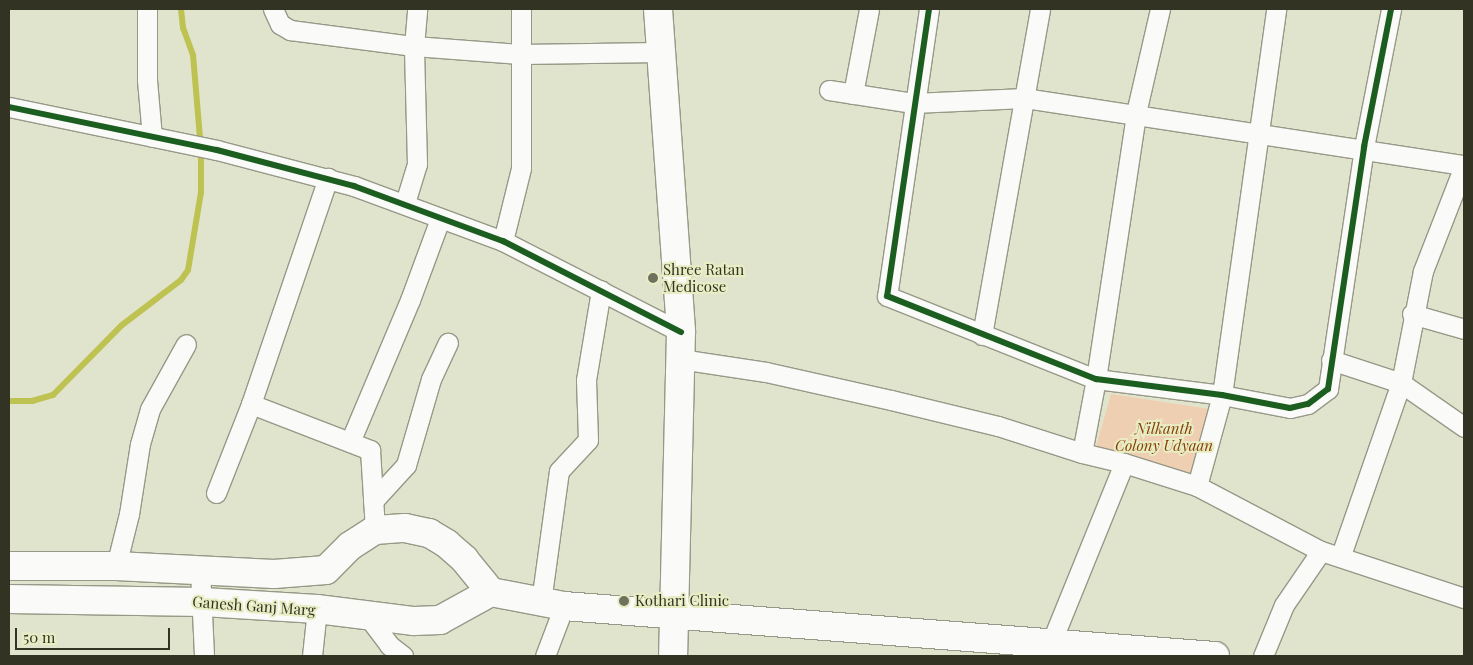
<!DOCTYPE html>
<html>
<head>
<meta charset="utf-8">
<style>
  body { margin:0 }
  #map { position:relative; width:1473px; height:665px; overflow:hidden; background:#e1e4cd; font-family:"Playfair Display",serif }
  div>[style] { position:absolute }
  .green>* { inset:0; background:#efcfb1 }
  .stream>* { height:6px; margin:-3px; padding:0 3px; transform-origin:3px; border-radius:3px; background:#bec250 }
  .roads { filter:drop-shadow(1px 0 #979887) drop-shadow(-1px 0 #979887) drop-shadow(0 1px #979887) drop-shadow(0 -1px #979887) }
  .street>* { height:19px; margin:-9.5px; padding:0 9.5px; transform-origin:9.5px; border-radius:9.5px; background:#fafbf8 }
  .secondary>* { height:28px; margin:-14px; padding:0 14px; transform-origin:14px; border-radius:14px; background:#fafbf8 }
  .cycleway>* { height:6px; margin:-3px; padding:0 3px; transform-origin:3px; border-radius:3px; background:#1b5e20 }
  .dots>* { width:14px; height:14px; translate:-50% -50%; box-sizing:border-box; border:2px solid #e9edc4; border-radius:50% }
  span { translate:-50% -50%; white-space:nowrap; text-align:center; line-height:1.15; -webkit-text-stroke:4px #e9edc4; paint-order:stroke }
  .poi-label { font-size:15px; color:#323323 }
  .left { translate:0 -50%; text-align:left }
  .park-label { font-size:15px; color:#854008; font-style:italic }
  .street-label { font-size:15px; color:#323323 }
  .frame { position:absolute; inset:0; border:10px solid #323323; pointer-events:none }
  .scale { position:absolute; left:15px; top:628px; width:155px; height:22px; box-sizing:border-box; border:2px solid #323323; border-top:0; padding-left:6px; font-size:15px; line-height:18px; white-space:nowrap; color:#323323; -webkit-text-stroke:4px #e9edc4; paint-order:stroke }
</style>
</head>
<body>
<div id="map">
  <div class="green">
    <i style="clip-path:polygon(1111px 394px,1210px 409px,1189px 481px,1095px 450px)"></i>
  </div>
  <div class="stream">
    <i style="left:9px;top:401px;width:23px"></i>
    <i style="left:32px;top:401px;width:22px;rotate:-16deg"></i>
    <i style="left:53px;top:395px;width:98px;rotate:-45.4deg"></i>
    <i style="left:122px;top:325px;width:74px;rotate:-37.3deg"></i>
    <i style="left:181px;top:280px;width:12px;rotate:-55deg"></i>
    <i style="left:188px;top:270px;width:79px;rotate:-80.5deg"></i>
    <i style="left:201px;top:192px;width:42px;rotate:-90deg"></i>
    <i style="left:201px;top:150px;width:95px;rotate:-94.8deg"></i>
    <i style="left:193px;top:55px;width:29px;rotate:-110deg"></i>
    <i style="left:183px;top:28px;width:19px;rotate:-96deg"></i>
  </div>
  <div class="roads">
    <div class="street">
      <i style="left:147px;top:9px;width:71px;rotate:90deg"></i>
      <i style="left:147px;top:80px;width:57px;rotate:85deg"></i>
      <i style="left:273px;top:9px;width:17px;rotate:65deg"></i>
      <i style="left:280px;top:24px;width:12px;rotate:31deg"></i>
      <i style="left:290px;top:30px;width:125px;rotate:7.4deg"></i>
      <i style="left:414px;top:46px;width:106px;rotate:4.3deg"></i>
      <i style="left:520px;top:54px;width:140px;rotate:-0.8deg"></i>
      <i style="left:929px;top:9px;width:290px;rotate:98.3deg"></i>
      <i style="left:887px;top:296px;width:225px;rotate:21.7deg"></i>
      <i style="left:1096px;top:379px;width:127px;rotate:7.2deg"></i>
      <i style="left:1222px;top:395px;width:69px;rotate:10.8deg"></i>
      <i style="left:1290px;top:408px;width:18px;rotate:-13deg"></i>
      <i style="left:1308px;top:404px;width:25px;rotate:-37deg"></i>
      <i style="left:1328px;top:389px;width:245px;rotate:-81.5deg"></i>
      <i style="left:1364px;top:147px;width:141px;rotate:-78.9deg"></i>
      <i style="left:829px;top:90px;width:85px;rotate:8.8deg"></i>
      <i style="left:913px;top:103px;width:112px;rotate:-2.6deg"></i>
      <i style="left:1025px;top:98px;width:444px;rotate:8.7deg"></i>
      <i style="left:853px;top:94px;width:86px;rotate:-79.3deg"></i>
      <i style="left:9px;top:107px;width:212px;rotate:11.7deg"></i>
      <i style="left:217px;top:150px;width:142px;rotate:14.7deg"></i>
      <i style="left:354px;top:186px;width:159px;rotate:20.3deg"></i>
      <i style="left:503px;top:241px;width:200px;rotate:27.1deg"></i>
      <i style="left:405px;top:203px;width:41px;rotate:-72.9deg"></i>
      <i style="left:417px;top:164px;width:118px;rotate:-91.5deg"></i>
      <i style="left:414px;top:46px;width:37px;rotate:-85deg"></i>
      <i style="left:503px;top:241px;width:75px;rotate:-76.1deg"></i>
      <i style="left:521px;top:168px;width:159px;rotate:-90deg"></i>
      <i style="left:1412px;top:314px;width:54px;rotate:16.1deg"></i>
      <i style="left:982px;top:335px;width:331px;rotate:-79.9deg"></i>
      <i style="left:680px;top:359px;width:87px;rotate:8.6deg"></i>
      <i style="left:766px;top:372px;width:128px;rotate:12.6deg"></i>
      <i style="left:891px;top:400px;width:110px;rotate:13.7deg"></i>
      <i style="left:998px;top:426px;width:88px;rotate:17.8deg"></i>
      <i style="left:1082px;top:453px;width:43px;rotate:13.4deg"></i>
      <i style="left:1124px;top:463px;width:77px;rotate:17.5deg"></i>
      <i style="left:1197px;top:486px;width:140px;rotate:27.7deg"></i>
      <i style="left:1321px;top:551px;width:151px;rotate:18.2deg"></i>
      <i style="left:1331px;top:360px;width:74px;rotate:18.2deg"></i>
      <i style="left:1401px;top:383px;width:77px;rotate:34.9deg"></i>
      <i style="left:251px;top:404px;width:128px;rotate:21.1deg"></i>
      <i style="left:370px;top:450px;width:80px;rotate:86.4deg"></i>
      <i style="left:350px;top:442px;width:154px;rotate:-67.1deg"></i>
      <i style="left:410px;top:300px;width:86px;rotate:-69.7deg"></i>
      <i style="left:1082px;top:453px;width:75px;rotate:-79.3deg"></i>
      <i style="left:1096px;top:379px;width:269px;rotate:-81.4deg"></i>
      <i style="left:1136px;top:113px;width:107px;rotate:-77deg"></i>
      <i style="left:1197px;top:486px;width:94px;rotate:-74.6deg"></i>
      <i style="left:1222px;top:395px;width:390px;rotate:-82deg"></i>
      <i style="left:216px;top:493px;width:96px;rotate:-68.5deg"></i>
      <i style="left:251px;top:404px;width:239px;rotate:-71.2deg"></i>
      <i style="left:373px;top:501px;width:49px;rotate:-47.5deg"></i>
      <i style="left:406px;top:465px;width:90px;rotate:-73.8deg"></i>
      <i style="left:431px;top:379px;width:40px;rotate:-65deg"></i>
      <i style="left:1341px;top:555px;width:182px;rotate:-70.8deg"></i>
      <i style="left:1401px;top:383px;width:114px;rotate:-78.9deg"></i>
      <i style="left:1423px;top:271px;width:113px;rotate:-68.7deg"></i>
      <i style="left:116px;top:566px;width:54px;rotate:-76deg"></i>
      <i style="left:129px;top:514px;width:71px;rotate:-81.1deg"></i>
      <i style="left:140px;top:444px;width:36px;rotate:-74deg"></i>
      <i style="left:150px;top:409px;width:74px;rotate:-61deg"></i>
      <i style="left:200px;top:570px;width:86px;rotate:87.3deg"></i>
      <i style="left:541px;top:602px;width:132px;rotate:-82.2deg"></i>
      <i style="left:559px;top:471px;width:42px;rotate:-46.9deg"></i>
      <i style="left:588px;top:440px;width:60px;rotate:-91.9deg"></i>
      <i style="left:586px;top:380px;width:91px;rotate:-80.5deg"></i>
      <i style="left:369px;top:618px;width:34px;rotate:53deg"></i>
      <i style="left:389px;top:645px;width:18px;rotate:38deg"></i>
      <i style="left:1051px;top:643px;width:194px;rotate:-67.9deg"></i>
      <i style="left:312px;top:656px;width:47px;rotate:-83.9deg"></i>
      <i style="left:545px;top:656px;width:53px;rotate:-69.2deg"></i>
      <i style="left:1263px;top:656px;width:55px;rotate:-67.6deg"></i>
      <i style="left:1284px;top:605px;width:65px;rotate:-55.6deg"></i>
    </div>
    <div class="secondary">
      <i style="left:658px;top:9px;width:324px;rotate:85.9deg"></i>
      <i style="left:681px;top:332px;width:324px;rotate:91.4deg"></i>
      <i style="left:9px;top:566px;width:107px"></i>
      <i style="left:116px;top:566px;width:158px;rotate:2.9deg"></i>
      <i style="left:274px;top:574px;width:52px;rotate:-4.4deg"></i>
      <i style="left:326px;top:570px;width:34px;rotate:-45deg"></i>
      <i style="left:350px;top:546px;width:30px;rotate:-33deg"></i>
      <i style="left:375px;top:530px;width:30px;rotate:-4deg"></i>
      <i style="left:405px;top:528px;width:25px;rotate:12deg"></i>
      <i style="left:429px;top:533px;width:21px;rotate:31deg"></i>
      <i style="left:447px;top:544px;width:23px;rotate:41deg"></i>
      <i style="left:464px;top:559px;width:43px;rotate:50.7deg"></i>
      <i style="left:491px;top:592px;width:74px;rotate:10.9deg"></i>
      <i style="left:564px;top:606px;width:653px;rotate:4.39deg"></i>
      <i style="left:9px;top:599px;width:194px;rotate:0.9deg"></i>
      <i style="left:203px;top:602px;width:114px;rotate:3.5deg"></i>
      <i style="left:317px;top:609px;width:98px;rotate:7.1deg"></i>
      <i style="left:414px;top:621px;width:26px;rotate:-2deg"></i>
      <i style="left:440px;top:620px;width:58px;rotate:-28.8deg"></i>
    </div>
  </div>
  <div class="cycleway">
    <i style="left:929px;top:9px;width:290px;rotate:98.3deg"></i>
    <i style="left:887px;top:296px;width:225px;rotate:21.7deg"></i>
    <i style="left:1096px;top:379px;width:127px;rotate:7.2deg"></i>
    <i style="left:1222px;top:395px;width:69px;rotate:10.8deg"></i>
    <i style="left:1290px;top:408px;width:18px;rotate:-13deg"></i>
    <i style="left:1308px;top:404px;width:25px;rotate:-37deg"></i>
    <i style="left:1328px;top:389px;width:245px;rotate:-81.5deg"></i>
    <i style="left:1364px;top:147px;width:141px;rotate:-78.9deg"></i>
    <i style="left:9px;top:107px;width:212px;rotate:11.7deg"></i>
    <i style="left:217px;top:150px;width:142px;rotate:14.7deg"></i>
    <i style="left:354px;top:186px;width:159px;rotate:20.3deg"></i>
    <i style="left:503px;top:241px;width:200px;rotate:27.1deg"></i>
  </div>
  <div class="dots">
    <i style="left:653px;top:278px;background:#6f715e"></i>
    <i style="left:624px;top:601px;background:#6f715e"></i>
  </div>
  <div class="poi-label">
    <span class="left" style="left:663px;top:278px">Shree Ratan<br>Medicose</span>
    <span class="left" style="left:635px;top:601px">Kothari Clinic</span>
  </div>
  <div class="park-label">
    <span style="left:1164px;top:437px">Nilkanth<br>Colony Udyaan</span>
  </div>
  <div class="street-label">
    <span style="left:254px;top:606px;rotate:4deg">Ganesh Ganj Marg</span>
  </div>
  <div class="frame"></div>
  <div class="scale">50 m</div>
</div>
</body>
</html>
